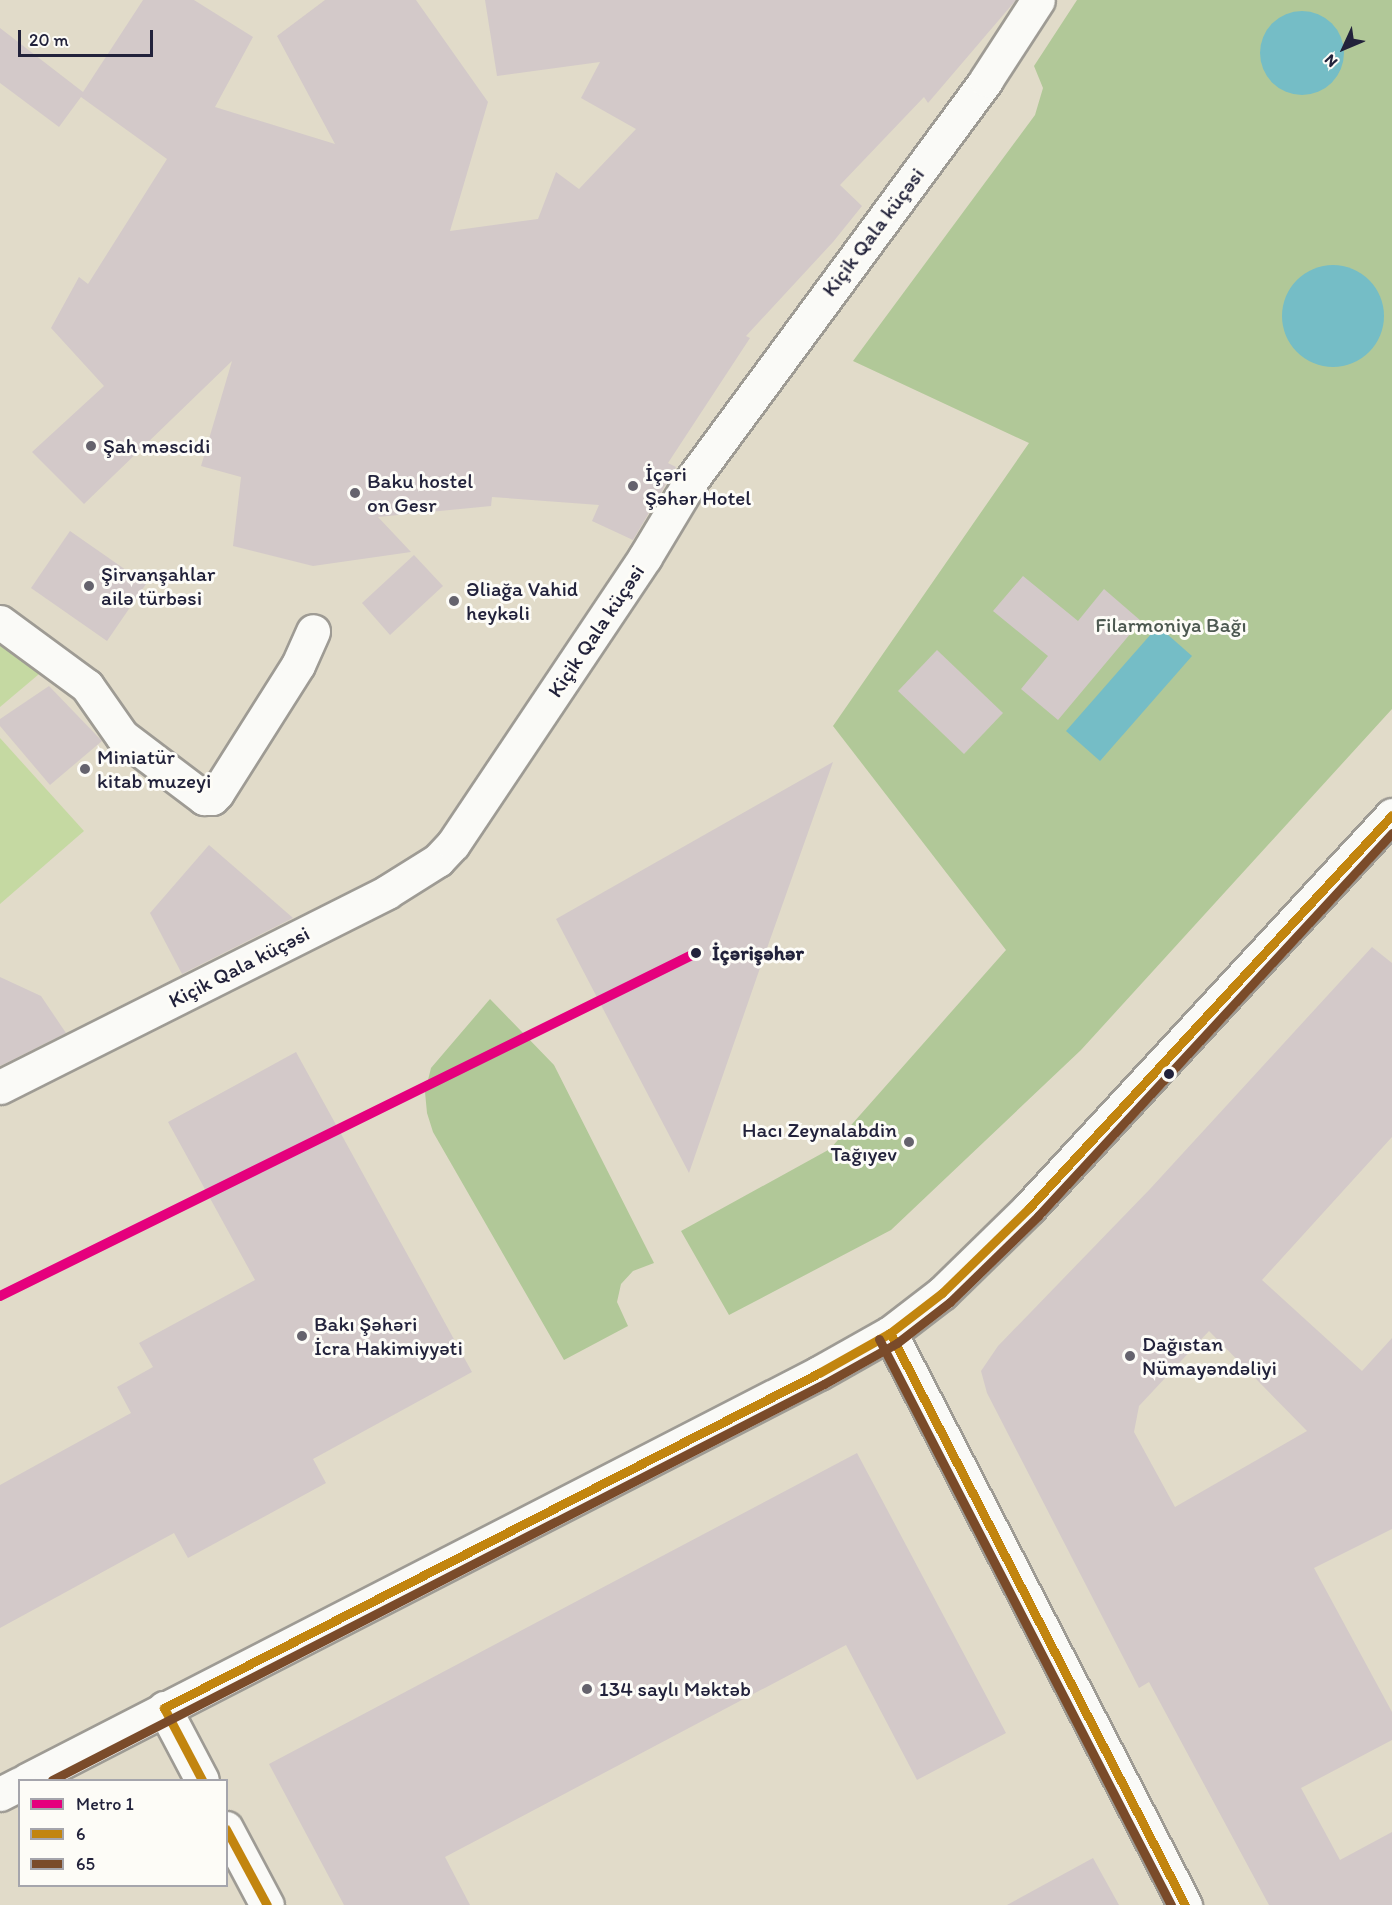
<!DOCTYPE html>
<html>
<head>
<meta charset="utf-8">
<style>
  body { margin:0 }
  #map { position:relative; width:1392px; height:1905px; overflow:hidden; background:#e1dbc9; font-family:Itim,sans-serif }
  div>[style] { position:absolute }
  .green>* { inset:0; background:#c5d9a2 }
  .forest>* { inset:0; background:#b1c898 }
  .water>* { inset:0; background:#75bdc6 }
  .round { border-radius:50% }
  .building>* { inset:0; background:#d3c9c9 }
  .roads { filter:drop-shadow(2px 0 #9e9b94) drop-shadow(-2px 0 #9e9b94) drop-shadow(0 2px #9e9b94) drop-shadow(0 -2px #9e9b94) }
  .minor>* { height:33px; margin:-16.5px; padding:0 16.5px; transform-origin:16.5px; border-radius:16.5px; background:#fafaf7 }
  .major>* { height:33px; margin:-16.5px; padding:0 16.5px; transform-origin:16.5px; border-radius:16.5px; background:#fafaf7 }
  .bus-1>* { height:9px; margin:-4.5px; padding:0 4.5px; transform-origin:4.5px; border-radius:4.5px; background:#c2850f }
  .bus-2>* { height:9px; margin:-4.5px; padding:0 4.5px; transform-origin:4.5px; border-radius:4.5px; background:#7a4b2a }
  .metro-1>* { height:10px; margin:-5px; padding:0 5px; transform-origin:5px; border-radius:5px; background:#e5007d }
  .dots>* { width:16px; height:16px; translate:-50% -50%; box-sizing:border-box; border:3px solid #fdfcf7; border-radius:50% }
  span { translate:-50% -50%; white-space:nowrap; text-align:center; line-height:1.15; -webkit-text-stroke:6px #fdfcf7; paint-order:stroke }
  .street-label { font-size:21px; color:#22223b }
  .poi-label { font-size:21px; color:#22223b }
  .left { translate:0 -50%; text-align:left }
  .right { translate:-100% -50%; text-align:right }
  .park-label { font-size:21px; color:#4c5850 }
  .stop-label { font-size:21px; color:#22223b; font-weight:700 }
  .legend { position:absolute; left:18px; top:1779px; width:210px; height:108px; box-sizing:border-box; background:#fdfcf7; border:2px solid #a5a5ac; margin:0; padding:8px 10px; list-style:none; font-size:18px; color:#22223b }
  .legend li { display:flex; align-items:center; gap:12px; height:30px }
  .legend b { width:30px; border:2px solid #a5a5ac }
  .north { position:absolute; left:1314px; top:18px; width:60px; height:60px; -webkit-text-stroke:4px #fdfcf7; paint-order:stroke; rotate:226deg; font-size:16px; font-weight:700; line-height:24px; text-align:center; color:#22223b }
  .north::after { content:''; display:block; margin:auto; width:21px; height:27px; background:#22223b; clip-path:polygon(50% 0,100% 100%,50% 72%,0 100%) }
  .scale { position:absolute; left:18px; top:30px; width:135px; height:27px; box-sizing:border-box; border:3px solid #22223b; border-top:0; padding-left:8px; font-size:18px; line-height:21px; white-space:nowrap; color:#22223b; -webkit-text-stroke:4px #fdfcf7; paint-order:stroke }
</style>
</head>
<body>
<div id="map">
  <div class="green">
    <i style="clip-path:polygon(0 636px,45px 669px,0 707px)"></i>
    <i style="clip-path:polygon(0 738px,84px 831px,0 904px)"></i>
  </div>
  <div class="forest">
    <i style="clip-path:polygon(1077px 0,1392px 0,1392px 709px,1081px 1050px,891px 1230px,729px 1315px,681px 1231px,830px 1149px,1006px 950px,833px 726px,1029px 443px,853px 361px,1035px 115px,1043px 88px,1034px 66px)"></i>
    <i style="clip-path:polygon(490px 999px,554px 1065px,654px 1263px,633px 1271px,621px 1284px,617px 1302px,628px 1326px,564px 1360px,433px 1132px,427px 1113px,425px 1092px,431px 1068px)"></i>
  </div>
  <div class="water">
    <i class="round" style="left:1260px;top:11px;width:84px;height:84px"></i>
    <i class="round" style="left:1282px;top:265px;width:102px;height:102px"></i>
    <i style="clip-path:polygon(1158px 626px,1192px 656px,1100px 761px,1066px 731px)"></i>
  </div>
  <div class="building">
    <i style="clip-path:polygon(143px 0,194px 0,253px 37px,215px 107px,335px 144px,277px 36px,325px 0,416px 0,488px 102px,450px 231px,538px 219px,556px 172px,579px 189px,636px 129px,581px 98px,600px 62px,497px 76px,485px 0,1016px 0,928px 103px,924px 97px,840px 185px,862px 206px,833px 242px,746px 336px,750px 338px,668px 463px,676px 467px,633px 540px,592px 521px,599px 505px,492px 497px,491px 506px,378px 517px,411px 552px,313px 566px,233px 546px,241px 477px,201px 466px,232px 361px,84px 504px,32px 452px,104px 386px,51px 328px,79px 277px,88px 284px,167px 159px,81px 97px,59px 127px,0 83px,0 28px,83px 92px)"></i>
    <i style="clip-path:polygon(70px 531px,146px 584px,107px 641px,31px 588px)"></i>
    <i style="clip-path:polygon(414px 555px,443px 586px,390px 635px,362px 603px)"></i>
    <i style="clip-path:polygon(1023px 576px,1078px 621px,1104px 589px,1141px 621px,1058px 720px,1021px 689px,1048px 656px,993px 611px)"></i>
    <i style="clip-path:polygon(937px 650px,1003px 713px,964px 754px,898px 691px)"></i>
    <i style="clip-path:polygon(49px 686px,102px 741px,50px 785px,0 726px,0 719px)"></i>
    <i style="clip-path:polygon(833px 762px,760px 968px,689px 1173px,556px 919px)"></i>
    <i style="clip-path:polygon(209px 845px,293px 918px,182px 974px,150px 913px)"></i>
    <i style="clip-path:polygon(evenodd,1372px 947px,1392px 963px,1392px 1137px,1262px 1280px,1362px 1371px,1392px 1338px,1392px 1529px,1314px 1568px,1392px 1712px,1392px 1740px,1301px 1788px,1340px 1860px,1392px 1832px,1392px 1905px,1269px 1905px,1149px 1682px,1139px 1688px,987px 1393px,981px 1371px,998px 1346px,1150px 1189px,1372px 947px,1209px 1331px,1307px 1431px,1175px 1507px,1134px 1432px,1139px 1406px,1209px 1331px)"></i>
    <i style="clip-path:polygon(0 977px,41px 996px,66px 1033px,0 1066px)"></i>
    <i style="clip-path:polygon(296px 1052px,472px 1372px,313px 1459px,326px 1483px,188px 1558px,174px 1533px,0 1628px,0 1485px,131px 1413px,117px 1387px,153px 1367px,139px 1343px,255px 1280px,168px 1122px)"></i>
    <i style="clip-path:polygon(857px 1453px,1006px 1733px,917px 1780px,846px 1645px,445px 1857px,470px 1905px,344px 1905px,269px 1764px)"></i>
    <i style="clip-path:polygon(1093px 1858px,1119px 1905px,1007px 1905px)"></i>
  </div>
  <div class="roads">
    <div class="minor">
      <i style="left:0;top:622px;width:108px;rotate:36.3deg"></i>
      <i style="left:87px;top:686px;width:61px;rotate:55deg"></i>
      <i style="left:122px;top:736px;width:103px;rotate:37.1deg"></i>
      <i style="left:204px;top:798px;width:8px"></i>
      <i style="left:212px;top:798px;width:7px;rotate:-45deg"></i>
      <i style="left:217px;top:793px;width:151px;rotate:-57.7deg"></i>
      <i style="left:298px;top:665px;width:37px;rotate:-66deg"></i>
      <i style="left:0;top:1087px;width:433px;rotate:-26.7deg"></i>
      <i style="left:387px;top:892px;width:60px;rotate:-32.1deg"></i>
      <i style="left:438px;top:860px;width:22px;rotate:-47deg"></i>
      <i style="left:453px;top:844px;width:345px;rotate:-56.2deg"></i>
      <i style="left:645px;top:557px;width:87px;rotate:-59deg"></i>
      <i style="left:690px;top:482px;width:499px;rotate:-53.6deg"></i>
      <i style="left:986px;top:80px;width:95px;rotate:-57deg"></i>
    </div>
    <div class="major">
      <i style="left:890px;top:1333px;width:644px;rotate:62.72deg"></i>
      <i style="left:164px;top:1708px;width:81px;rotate:62.2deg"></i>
      <i style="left:27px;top:1780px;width:890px;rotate:-27.2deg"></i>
      <i style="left:819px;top:1373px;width:81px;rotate:-29.4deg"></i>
      <i style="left:890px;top:1333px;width:66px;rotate:-37.6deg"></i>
      <i style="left:942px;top:1293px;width:122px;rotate:-44.3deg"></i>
      <i style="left:1029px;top:1208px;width:535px;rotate:-47.27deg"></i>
      <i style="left:0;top:1794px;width:22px;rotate:-27deg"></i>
      <i style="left:226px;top:1828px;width:87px;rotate:62deg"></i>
    </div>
  </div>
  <div class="bus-1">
    <i style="left:890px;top:1333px;width:644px;rotate:62.72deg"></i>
    <i style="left:202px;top:1780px;width:81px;rotate:-117.8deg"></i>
    <i style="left:164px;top:1708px;width:736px;rotate:-27.09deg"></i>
    <i style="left:819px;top:1373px;width:81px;rotate:-29.4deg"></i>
    <i style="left:890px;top:1333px;width:66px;rotate:-37.6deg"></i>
    <i style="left:942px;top:1293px;width:122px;rotate:-44.3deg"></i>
    <i style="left:1029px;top:1208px;width:535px;rotate:-47.27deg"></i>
    <i style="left:226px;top:1829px;width:86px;rotate:61.7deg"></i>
  </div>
  <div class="bus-2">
    <i style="left:879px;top:1339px;width:637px;rotate:62.71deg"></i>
    <i style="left:52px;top:1780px;width:868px;rotate:-27.16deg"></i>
    <i style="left:824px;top:1384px;width:84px;rotate:-29.3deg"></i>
    <i style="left:897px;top:1343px;width:67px;rotate:-37.7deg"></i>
    <i style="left:950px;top:1302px;width:123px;rotate:-44.3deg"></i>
    <i style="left:1038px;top:1216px;width:522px;rotate:-47.25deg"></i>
  </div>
  <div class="metro-1">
    <i style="left:0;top:1296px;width:776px;rotate:-26.23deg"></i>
  </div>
  <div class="dots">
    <i style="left:91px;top:446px;background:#65636d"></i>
    <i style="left:633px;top:486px;background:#65636d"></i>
    <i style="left:355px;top:493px;background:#65636d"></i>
    <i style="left:89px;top:586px;background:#65636d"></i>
    <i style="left:454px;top:601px;background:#65636d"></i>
    <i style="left:85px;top:769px;background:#65636d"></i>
    <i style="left:696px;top:953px;background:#22223b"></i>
    <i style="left:1169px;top:1074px;background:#22223b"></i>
    <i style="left:909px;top:1142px;background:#65636d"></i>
    <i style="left:302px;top:1336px;background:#65636d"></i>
    <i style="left:1130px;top:1356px;background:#65636d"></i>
    <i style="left:587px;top:1689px;background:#65636d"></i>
  </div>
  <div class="street-label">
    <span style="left:873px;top:232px;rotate:-53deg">Kiçik Qala küçəsi</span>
    <span style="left:596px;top:631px;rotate:-56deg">Kiçik Qala küçəsi</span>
    <span style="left:239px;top:967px;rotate:-27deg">Kiçik Qala küçəsi</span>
  </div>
  <div class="poi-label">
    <span class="left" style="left:103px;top:446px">Şah məscidi</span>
    <span class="left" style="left:645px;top:486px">İçəri<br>Şəhər Hotel</span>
    <span class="left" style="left:367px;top:493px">Baku hostel<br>on Gesr</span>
    <span class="left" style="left:101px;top:586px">Şirvanşahlar<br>ailə türbəsi</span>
    <span class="left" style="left:466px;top:601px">Əliağa Vahid<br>heykəli</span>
    <span class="left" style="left:97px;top:769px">Miniatür<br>kitab muzeyi</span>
    <span class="right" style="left:897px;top:1142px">Hacı Zeynalabdin<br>Tağıyev</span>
    <span class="left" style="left:314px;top:1336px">Bakı Şəhəri<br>İcra Hakimiyyəti</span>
    <span class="left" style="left:1142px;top:1356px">Dağıstan<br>Nümayəndəliyi</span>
    <span class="left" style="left:599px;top:1689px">134 saylı Məktəb</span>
  </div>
  <div class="park-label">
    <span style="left:1171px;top:625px">Filarmoniya Bağı</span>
  </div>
  <div class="stop-label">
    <span class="left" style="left:712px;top:953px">İçərişəhər</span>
  </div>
  <ul class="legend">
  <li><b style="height:8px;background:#e5007d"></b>Metro 1</li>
  <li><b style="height:8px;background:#c2850f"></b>6</li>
  <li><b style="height:8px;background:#7a4b2a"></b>65</li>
  </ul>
  <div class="north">N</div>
  <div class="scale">20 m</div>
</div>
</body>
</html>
